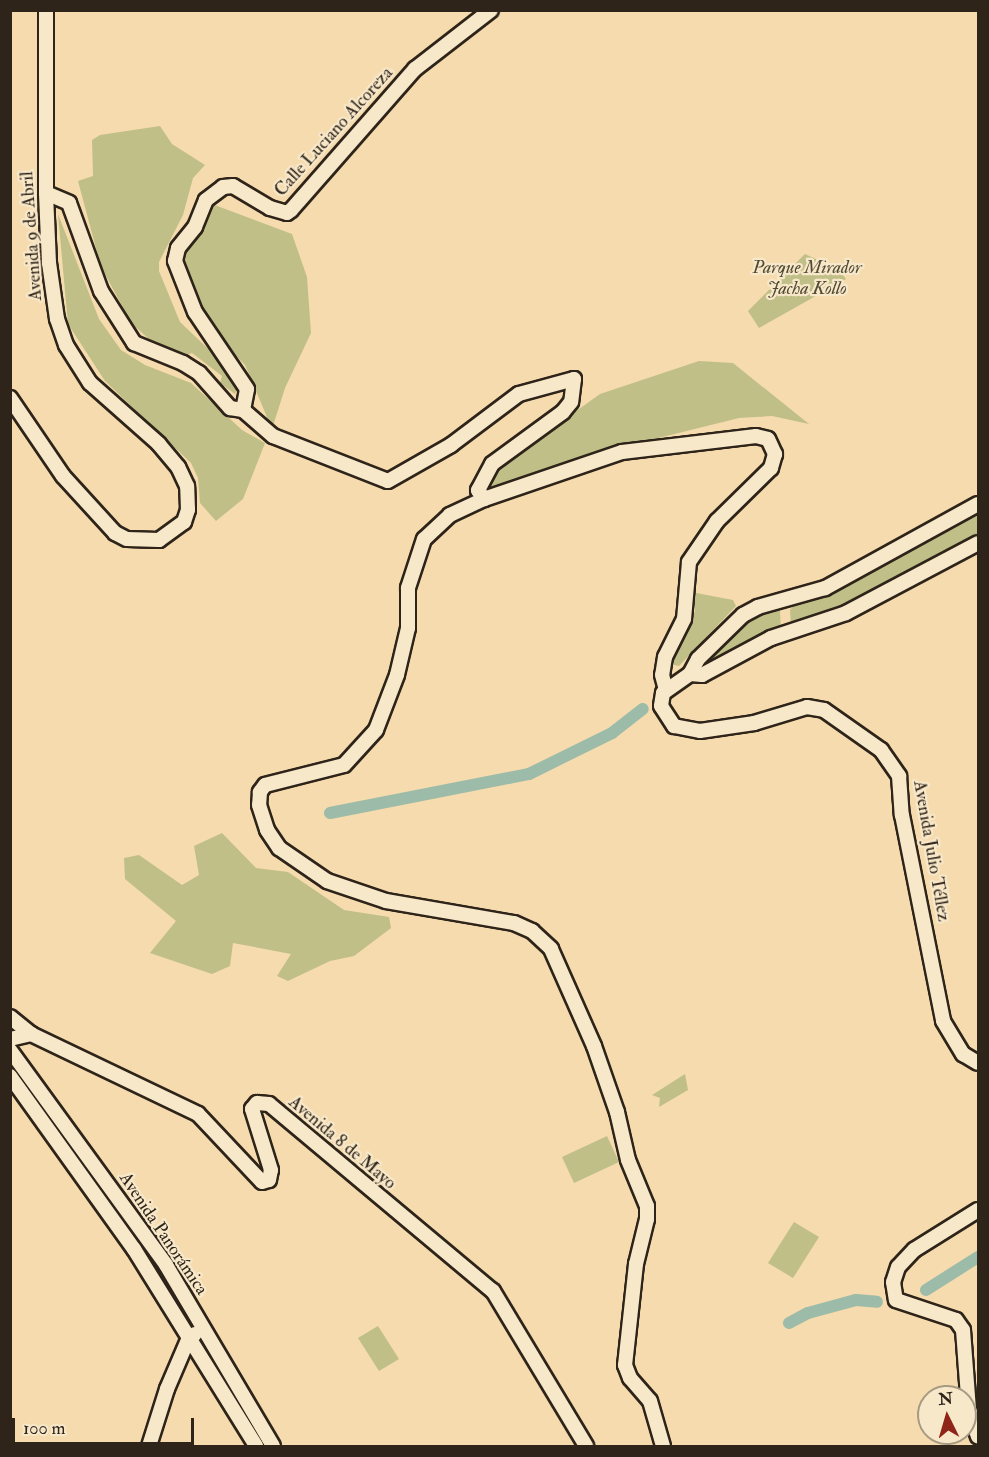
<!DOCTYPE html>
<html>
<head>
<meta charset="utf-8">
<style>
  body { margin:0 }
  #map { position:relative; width:989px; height:1457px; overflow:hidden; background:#f5dbad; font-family:"IM FELL Double Pica",serif }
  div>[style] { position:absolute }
  .green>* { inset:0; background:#c0bf87 }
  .canal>* { height:12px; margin:-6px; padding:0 6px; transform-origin:6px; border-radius:6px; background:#9cbba8 }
  .roads { filter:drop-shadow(2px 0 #2e2419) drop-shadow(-2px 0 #2e2419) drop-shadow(0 2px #2e2419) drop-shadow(0 -2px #2e2419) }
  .secondary>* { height:14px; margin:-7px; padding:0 7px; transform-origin:7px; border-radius:7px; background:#f8e8ca }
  span { translate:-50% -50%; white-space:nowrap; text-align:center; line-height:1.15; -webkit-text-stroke:4.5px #f8e8ca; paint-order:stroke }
  .street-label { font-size:18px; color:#2e2419 }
  .park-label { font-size:18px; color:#524b34; font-style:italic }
  .frame { position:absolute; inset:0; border:12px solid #2e2419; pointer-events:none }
  .north { position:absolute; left:917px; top:1385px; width:60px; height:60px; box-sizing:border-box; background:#f8e8ca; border:2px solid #a79a83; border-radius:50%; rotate:355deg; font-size:16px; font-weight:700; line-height:24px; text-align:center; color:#2e2419 }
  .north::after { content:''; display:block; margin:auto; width:21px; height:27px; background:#8f2418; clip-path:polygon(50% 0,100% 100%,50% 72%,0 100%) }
  .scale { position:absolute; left:12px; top:1418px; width:182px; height:27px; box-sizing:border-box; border:3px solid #2e2419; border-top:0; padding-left:8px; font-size:18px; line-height:21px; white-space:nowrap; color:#2e2419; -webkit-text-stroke:4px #f8e8ca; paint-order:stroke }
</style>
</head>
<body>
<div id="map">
  <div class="green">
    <i style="clip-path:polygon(160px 126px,172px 144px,205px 165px,193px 178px,183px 215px,159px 262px,159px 271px,180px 322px,222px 362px,238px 386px,235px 394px,220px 383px,222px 376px,192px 353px,187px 355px,149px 339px,132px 324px,101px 267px,78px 181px,93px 176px,92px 140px,100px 135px)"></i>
    <i style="clip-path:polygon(212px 204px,292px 234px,307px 277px,311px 333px,285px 388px,272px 429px,245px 365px,186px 305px,171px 272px,170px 266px,199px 217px)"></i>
    <i style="clip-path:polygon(58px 214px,99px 319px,121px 350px,145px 365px,191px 383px,242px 430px,265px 443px,243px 499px,216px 521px,200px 503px,198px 478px,191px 463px,105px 381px,68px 324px)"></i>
    <i style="clip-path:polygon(805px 254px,839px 270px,846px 279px,759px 328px,748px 311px)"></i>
    <i style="clip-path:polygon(699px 361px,733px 363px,809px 424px,772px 416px,739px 418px,610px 450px,553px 473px,498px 486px,490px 492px,484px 490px,487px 480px,507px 461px,600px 394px)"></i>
    <i style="clip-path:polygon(978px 510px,978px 536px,831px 616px,791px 627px,790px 610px,794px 605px,824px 596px)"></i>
    <i style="clip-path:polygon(691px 592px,733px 600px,736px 606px,679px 666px,674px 665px,671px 662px,695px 611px)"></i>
    <i style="clip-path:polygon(774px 610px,780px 611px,781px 632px,704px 666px,742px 624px)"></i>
    <i style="clip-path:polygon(222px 833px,256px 868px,288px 872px,344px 910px,389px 917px,391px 928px,354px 956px,330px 961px,288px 981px,277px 976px,291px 954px,233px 943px,230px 966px,212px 974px,150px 953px,176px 921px,125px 879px,124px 858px,139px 855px,182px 885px,199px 875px,194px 846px)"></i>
    <i style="clip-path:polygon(685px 1074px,688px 1090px,659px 1107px,660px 1098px,652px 1095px)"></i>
    <i style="clip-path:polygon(607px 1136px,619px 1162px,574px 1183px,562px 1157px)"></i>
    <i style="clip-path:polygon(794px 1222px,819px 1237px,793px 1278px,768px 1263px)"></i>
    <i style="clip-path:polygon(378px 1326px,399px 1359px,379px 1371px,358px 1338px)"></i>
  </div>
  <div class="canal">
    <i style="left:330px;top:813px;width:203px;rotate:-11.1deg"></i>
    <i style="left:529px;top:774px;width:93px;rotate:-26.3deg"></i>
    <i style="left:612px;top:733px;width:39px;rotate:-38deg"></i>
    <i style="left:926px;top:1290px;width:62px;rotate:-32.4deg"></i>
    <i style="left:789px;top:1323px;width:21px;rotate:-28deg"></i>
    <i style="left:808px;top:1313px;width:50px;rotate:-15.2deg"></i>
    <i style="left:856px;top:1300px;width:21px;rotate:5deg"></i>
  </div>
  <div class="roads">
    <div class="secondary">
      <i style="left:46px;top:193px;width:25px;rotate:23deg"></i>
      <i style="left:69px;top:203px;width:94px;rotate:70deg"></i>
      <i style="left:101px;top:291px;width:62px;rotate:57.6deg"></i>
      <i style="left:134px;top:343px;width:53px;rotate:22.2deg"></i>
      <i style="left:183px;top:363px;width:19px;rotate:32deg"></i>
      <i style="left:199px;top:373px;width:47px;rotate:48.5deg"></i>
      <i style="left:230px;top:408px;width:13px;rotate:9deg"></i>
      <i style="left:243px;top:410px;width:21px;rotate:-79deg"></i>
      <i style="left:247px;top:389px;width:93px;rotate:-124deg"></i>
      <i style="left:195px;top:312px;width:55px;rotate:-111.4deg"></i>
      <i style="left:175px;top:261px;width:13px;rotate:-77deg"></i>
      <i style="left:178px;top:248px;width:27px;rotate:-51deg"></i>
      <i style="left:195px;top:227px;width:29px;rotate:-68deg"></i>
      <i style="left:206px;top:200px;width:21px;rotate:-37deg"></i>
      <i style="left:223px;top:187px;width:10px;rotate:-6deg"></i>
      <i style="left:233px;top:186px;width:43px;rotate:30.7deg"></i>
      <i style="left:270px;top:208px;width:18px;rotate:16deg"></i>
      <i style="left:287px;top:213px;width:5px;rotate:-37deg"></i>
      <i style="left:291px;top:210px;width:188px;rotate:-48.7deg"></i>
      <i style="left:415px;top:69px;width:96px;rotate:-37.8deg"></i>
      <i style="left:10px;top:398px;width:94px;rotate:55.8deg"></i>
      <i style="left:63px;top:476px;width:77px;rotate:47.6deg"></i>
      <i style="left:115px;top:533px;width:13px;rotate:27deg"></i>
      <i style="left:127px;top:539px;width:32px;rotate:2deg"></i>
      <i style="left:159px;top:540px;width:31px;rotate:-36deg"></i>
      <i style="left:184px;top:522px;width:13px;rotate:-72deg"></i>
      <i style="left:188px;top:510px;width:24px;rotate:-92deg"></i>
      <i style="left:187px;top:486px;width:21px;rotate:-115deg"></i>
      <i style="left:178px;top:467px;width:30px;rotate:-130deg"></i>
      <i style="left:159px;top:444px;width:92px;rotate:-138.5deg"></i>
      <i style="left:90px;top:383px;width:45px;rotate:-122.3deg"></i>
      <i style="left:66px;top:345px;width:28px;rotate:-109deg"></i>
      <i style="left:57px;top:319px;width:57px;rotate:-98.1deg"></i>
      <i style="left:49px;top:263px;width:70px;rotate:-92.5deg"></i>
      <i style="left:46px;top:193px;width:183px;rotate:-90deg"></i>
      <i style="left:243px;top:410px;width:40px;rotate:41deg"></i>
      <i style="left:273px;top:436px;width:123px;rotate:21.4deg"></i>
      <i style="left:388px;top:481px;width:73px;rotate:-29.7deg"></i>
      <i style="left:451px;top:445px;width:85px;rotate:-36.9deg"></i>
      <i style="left:519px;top:394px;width:57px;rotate:-15.3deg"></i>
      <i style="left:574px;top:379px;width:23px;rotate:97deg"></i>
      <i style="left:571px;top:402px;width:13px;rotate:129deg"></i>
      <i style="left:563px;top:412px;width:88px;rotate:143.8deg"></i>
      <i style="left:492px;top:464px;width:30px;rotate:118deg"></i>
      <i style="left:478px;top:490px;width:11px;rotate:56deg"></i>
      <i style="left:484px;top:499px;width:146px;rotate:-18.8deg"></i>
      <i style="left:622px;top:452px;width:135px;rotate:-6.8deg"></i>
      <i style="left:756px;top:436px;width:12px;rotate:14deg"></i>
      <i style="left:768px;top:439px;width:17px;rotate:65deg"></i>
      <i style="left:775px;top:454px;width:15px;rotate:106deg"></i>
      <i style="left:771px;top:468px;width:76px;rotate:135.5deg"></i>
      <i style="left:717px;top:521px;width:50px;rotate:124.3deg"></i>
      <i style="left:689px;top:562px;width:57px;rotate:95deg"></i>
      <i style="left:684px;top:619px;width:42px;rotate:116.6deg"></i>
      <i style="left:665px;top:657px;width:18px;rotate:99deg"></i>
      <i style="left:662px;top:675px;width:16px;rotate:75deg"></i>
      <i style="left:484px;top:499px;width:38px;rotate:155deg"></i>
      <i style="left:450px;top:515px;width:35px;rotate:137deg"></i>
      <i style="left:424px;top:539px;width:52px;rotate:108.1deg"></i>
      <i style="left:408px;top:588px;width:40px;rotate:90deg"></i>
      <i style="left:408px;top:628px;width:48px;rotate:103.2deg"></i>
      <i style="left:397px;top:675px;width:59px;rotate:110.9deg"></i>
      <i style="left:376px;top:730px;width:47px;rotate:132.4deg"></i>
      <i style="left:344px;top:765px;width:81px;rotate:165.8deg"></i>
      <i style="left:265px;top:785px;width:9px;rotate:126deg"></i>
      <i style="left:260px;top:792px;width:13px;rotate:94deg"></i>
      <i style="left:259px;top:805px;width:26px;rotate:72deg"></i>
      <i style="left:267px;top:830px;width:22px;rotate:56deg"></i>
      <i style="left:279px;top:848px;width:58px;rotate:34.5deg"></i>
      <i style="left:327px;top:881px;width:62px;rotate:18.7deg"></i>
      <i style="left:386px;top:901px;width:130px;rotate:9.8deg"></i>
      <i style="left:514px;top:923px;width:20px;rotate:24deg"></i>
      <i style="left:532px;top:931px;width:26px;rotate:43deg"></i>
      <i style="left:551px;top:949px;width:106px;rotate:66.1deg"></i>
      <i style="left:594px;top:1046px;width:70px;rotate:70.8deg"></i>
      <i style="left:617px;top:1112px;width:49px;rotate:77.1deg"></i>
      <i style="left:628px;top:1160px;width:50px;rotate:67.6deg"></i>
      <i style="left:647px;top:1206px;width:13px;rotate:90deg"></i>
      <i style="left:647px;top:1219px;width:46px;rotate:103.7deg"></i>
      <i style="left:636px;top:1264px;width:102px;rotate:96.2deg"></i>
      <i style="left:625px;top:1365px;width:14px;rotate:69deg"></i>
      <i style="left:630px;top:1378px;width:30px;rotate:49deg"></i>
      <i style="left:650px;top:1401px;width:47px;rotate:73.9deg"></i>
      <i style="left:978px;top:504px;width:175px;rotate:151.2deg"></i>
      <i style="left:825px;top:588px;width:70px;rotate:164.2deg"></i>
      <i style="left:758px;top:607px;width:17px;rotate:152deg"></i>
      <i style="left:743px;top:615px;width:63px;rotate:135.6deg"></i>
      <i style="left:698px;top:659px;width:17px;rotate:118deg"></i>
      <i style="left:690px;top:674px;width:33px;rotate:145deg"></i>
      <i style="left:663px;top:693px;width:13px;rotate:99deg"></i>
      <i style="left:661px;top:706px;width:24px;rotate:57deg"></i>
      <i style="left:674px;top:726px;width:26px;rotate:11deg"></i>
      <i style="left:700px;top:731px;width:55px;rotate:-8.4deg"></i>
      <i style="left:754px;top:723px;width:55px;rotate:-16.8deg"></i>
      <i style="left:807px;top:707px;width:17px;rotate:10deg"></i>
      <i style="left:824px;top:710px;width:70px;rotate:35.1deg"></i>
      <i style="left:881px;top:750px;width:32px;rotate:55deg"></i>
      <i style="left:899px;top:776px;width:39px;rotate:86deg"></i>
      <i style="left:902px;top:815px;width:210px;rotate:78.7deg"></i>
      <i style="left:943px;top:1021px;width:39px;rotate:59deg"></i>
      <i style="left:963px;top:1054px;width:17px;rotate:31deg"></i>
      <i style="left:690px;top:674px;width:12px;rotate:5deg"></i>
      <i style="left:702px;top:675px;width:78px;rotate:-28.2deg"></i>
      <i style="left:771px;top:638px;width:79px;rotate:-18.4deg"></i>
      <i style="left:846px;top:613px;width:149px;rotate:-27.9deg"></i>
      <i style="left:10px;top:1017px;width:27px;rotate:39deg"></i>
      <i style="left:31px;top:1034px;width:185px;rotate:25.6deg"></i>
      <i style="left:198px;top:1114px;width:93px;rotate:46.7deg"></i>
      <i style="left:262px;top:1182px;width:7px;rotate:-16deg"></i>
      <i style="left:269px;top:1180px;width:10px;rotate:-79deg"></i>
      <i style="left:271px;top:1170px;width:64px;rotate:-107.3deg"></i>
      <i style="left:252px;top:1109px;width:8px;rotate:-50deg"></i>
      <i style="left:257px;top:1103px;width:12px;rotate:5deg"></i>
      <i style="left:269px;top:1104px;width:292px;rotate:39.9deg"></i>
      <i style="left:493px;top:1291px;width:181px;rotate:59deg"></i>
      <i style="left:10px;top:1039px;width:22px;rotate:-13deg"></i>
      <i style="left:10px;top:1050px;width:266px;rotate:54deg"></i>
      <i style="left:166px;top:1265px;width:210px;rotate:59.4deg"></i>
      <i style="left:10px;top:1076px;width:213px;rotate:54.4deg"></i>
      <i style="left:134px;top:1249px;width:232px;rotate:58.2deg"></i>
      <i style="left:978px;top:1210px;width:75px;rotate:148deg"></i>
      <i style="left:914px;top:1250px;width:23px;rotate:133deg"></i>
      <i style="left:898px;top:1267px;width:16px;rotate:108deg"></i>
      <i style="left:893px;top:1282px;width:18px;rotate:81deg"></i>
      <i style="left:896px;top:1300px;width:63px;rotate:18.4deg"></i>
      <i style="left:956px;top:1320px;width:12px;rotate:55deg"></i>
      <i style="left:963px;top:1330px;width:79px;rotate:85.7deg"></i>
      <i style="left:969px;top:1409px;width:29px;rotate:72deg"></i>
      <i style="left:149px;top:1446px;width:60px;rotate:-72.5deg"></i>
      <i style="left:167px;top:1389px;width:53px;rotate:-66.8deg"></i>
      <i style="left:188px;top:1340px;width:9px;rotate:-41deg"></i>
    </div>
  </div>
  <div class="street-label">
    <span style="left:334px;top:132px;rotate:-48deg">Calle Luciano Alcoreza</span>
    <span style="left:32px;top:236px;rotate:-94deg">Avenida 9 de Abril</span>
    <span style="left:931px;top:851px;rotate:80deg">Avenida Julio Téllez</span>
    <span style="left:342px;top:1143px;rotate:40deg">Avenida 8 de Mayo</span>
    <span style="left:163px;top:1234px;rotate:56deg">Avenida Panorámica</span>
  </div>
  <div class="park-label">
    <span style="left:807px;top:279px">Parque Mirador<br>Jacha Kollo</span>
  </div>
  <div class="frame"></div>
  <div class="north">N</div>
  <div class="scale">100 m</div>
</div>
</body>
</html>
